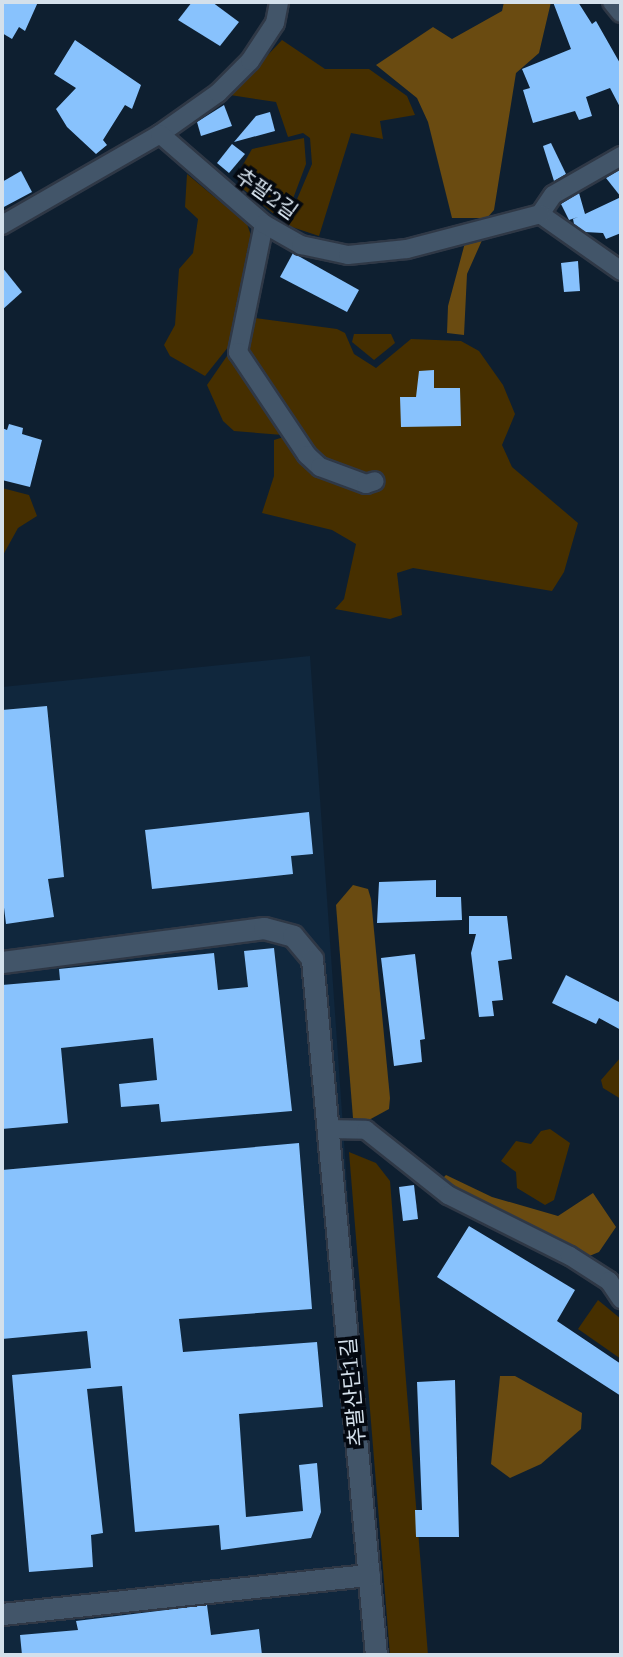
<!DOCTYPE html>
<html>
<head>
<meta charset="utf-8">
<style>
  body { margin:0 }
  #map { position:relative; width:623px; height:1657px; overflow:hidden; background:#0e1f30; font-family:"IBM Plex Serif","Noto Sans KR",serif }
  div>[style] { position:absolute }
  .built>* { inset:0; background:#10273d }
  .green>* { inset:0; background:#462f00 }
  .forest>* { inset:0; background:#6a4b11 }
  .building>* { inset:0; background:#88c2fd }
  .roads { filter:drop-shadow(2px 0 #2f3846) drop-shadow(-2px 0 #2f3846) drop-shadow(0 2px #2f3846) drop-shadow(0 -2px #2f3846) }
  .street>* { height:18px; margin:-9px; padding:0 9px; transform-origin:9px; border-radius:9px; background:#425569 }
  .secondary>* { height:21px; margin:-10.5px; padding:0 10.5px; transform-origin:10.5px; border-radius:10.5px; background:#425569 }
  span { translate:-50% -50%; white-space:nowrap; text-align:center; line-height:1.15; -webkit-text-stroke:7px #030810; paint-order:stroke }
  .street-label { font-size:21px; color:#d4e0eb }
  .frame { position:absolute; inset:0; border:4px solid #d4e0eb; pointer-events:none }
</style>
</head>
<body>
<div id="map">
  <div class="built">
    <i style="clip-path:polygon(310px 656px,380px 1655px,2px 1655px,2px 687px)"></i>
  </div>
  <div class="green">
    <i style="clip-path:polygon(282px 40px,325px 69px,369px 69px,407px 96px,415px 115px,380px 121px,383px 139px,351px 133px,319px 236px,286px 225px,312px 164px,310px 138px,303px 133px,288px 137px,276px 102px,230px 95px)"></i>
    <i style="clip-path:polygon(304px 138px,306px 164px,288px 212px,279px 218px,238px 185px,241px 168px,252px 149px)"></i>
    <i style="clip-path:polygon(187px 174px,247px 224px,253px 241px,229px 346px,205px 376px,170px 356px,164px 345px,175px 325px,179px 269px,193px 253px,198px 219px,185px 207px)"></i>
    <i style="clip-path:polygon(255px 318px,337px 329px,345px 333px,354px 354px,376px 368px,411px 339px,461px 341px,479px 351px,503px 385px,515px 414px,502px 445px,512px 467px,578px 523px,564px 572px,552px 591px,413px 568px,397px 573px,402px 615px,390px 619px,335px 609px,344px 599px,356px 544px,332px 530px,262px 513px,274px 476px,274px 440px,287px 436px,292px 428px,249px 352px)"></i>
    <i style="clip-path:polygon(354px 334px,391px 334px,395px 343px,374px 360px,352px 342px)"></i>
    <i style="clip-path:polygon(229px 353px,283px 435px,234px 431px,223px 421px,207px 385px)"></i>
    <i style="clip-path:polygon(2px 488px,29px 495px,37px 516px,18px 528px,2px 557px)"></i>
    <i style="clip-path:polygon(621px 1057px,621px 1099px,603px 1088px,601px 1080px)"></i>
    <i style="clip-path:polygon(550px 1129px,570px 1143px,554px 1200px,545px 1205px,517px 1188px,516px 1172px,501px 1161px,516px 1141px,531px 1144px,541px 1131px)"></i>
    <i style="clip-path:polygon(349px 1152px,376px 1163px,390px 1181px,428px 1655px,390px 1655px)"></i>
    <i style="clip-path:polygon(598px 1300px,621px 1319px,621px 1359px,578px 1329px)"></i>
  </div>
  <div class="forest">
    <i style="clip-path:polygon(504px 2px,551px 2px,539px 53px,516px 73px,494px 210px,487px 218px,452px 218px,428px 122px,417px 98px,376px 65px,433px 27px,452px 39px,502px 11px)"></i>
    <i style="clip-path:polygon(483px 238px,467px 274px,464px 335px,447px 333px,448px 306px,466px 239px)"></i>
    <i style="clip-path:polygon(353px 885px,368px 889px,371px 899px,390px 1098px,389px 1109px,367px 1121px,353px 1118px,336px 905px)"></i>
    <i style="clip-path:polygon(446px 1175px,492px 1197px,558px 1216px,593px 1193px,616px 1227px,599px 1252px,587px 1257px,448px 1187px,442px 1179px)"></i>
    <i style="clip-path:polygon(500px 1376px,515px 1376px,582px 1413px,581px 1429px,541px 1464px,510px 1478px,491px 1464px)"></i>
  </div>
  <div class="building">
    <i style="clip-path:polygon(2px 2px,38px 2px,25px 31px,19px 27px,12px 39px,2px 33px)"></i>
    <i style="clip-path:polygon(192px 2px,212px 2px,239px 22px,220px 46px,178px 20px)"></i>
    <i style="clip-path:polygon(553px 2px,578px 2px,592px 24px,596px 21px,621px 65px,621px 109px,610px 88px,586px 97px,592px 116px,579px 120px,575px 111px,533px 123px,523px 90px,530px 88px,522px 69px,571px 49px)"></i>
    <i style="clip-path:polygon(75px 40px,141px 85px,132px 109px,125px 105px,103px 140px,107px 145px,96px 154px,67px 127px,56px 109px,76px 88px,54px 74px)"></i>
    <i style="clip-path:polygon(224px 105px,232px 126px,201px 136px,197px 122px)"></i>
    <i style="clip-path:polygon(270px 112px,275px 131px,234px 142px,256px 116px)"></i>
    <i style="clip-path:polygon(551px 143px,566px 174px,554px 181px,543px 146px)"></i>
    <i style="clip-path:polygon(232px 144px,245px 154px,229px 173px,217px 163px)"></i>
    <i style="clip-path:polygon(621px 169px,621px 197px,606px 178px)"></i>
    <i style="clip-path:polygon(21px 171px,32px 192px,2px 208px,2px 182px)"></i>
    <i style="clip-path:polygon(579px 193px,585px 214px,621px 197px,621px 233px,606px 239px,603px 233px,585px 232px,574px 224px,573px 219px,578px 217px,569px 220px,561px 204px)"></i>
    <i style="clip-path:polygon(293px 253px,359px 290px,347px 312px,280px 277px)"></i>
    <i style="clip-path:polygon(578px 261px,580px 291px,564px 292px,561px 263px)"></i>
    <i style="clip-path:polygon(2px 267px,22px 292px,2px 310px)"></i>
    <i style="clip-path:polygon(434px 370px,434px 388px,460px 388px,461px 426px,401px 427px,400px 397px,416px 397px,419px 371px)"></i>
    <i style="clip-path:polygon(9px 424px,23px 428px,22px 434px,42px 440px,30px 487px,2px 480px,2px 428px,7px 430px)"></i>
    <i style="clip-path:polygon(47px 706px,64px 877px,48px 879px,54px 917px,6px 924px,2px 891px,2px 710px)"></i>
    <i style="clip-path:polygon(309px 812px,313px 854px,291px 856px,293px 874px,152px 889px,145px 830px)"></i>
    <i style="clip-path:polygon(436px 880px,436px 897px,461px 897px,462px 920px,377px 923px,379px 882px)"></i>
    <i style="clip-path:polygon(469px 916px,507px 916px,512px 959px,498px 961px,503px 1000px,492px 1001px,494px 1016px,479px 1017px,471px 953px,476px 934px,469px 934px)"></i>
    <i style="clip-path:polygon(274px 948px,292px 1111px,161px 1122px,159px 1104px,121px 1107px,119px 1084px,157px 1080px,153px 1038px,61px 1048px,68px 1123px,2px 1129px,2px 985px,60px 980px,59px 969px,214px 953px,218px 990px,248px 987px,244px 951px)"></i>
    <i style="clip-path:polygon(415px 954px,425px 1039px,420px 1040px,422px 1062px,394px 1066px,381px 958px)"></i>
    <i style="clip-path:polygon(566px 975px,621px 1003px,621px 1030px,599px 1018px,596px 1024px,552px 1003px)"></i>
    <i style="clip-path:polygon(299px 1143px,312px 1309px,179px 1319px,183px 1352px,317px 1342px,323px 1407px,239px 1414px,246px 1517px,303px 1511px,299px 1465px,317px 1463px,321px 1512px,311px 1538px,221px 1550px,219px 1525px,135px 1532px,122px 1386px,87px 1389px,103px 1533px,91px 1535px,93px 1567px,29px 1572px,12px 1375px,91px 1368px,87px 1331px,2px 1339px,2px 1170px)"></i>
    <i style="clip-path:polygon(414px 1185px,418px 1219px,403px 1221px,399px 1187px)"></i>
    <i style="clip-path:polygon(469px 1226px,575px 1290px,557px 1321px,621px 1364px,621px 1396px,437px 1277px)"></i>
    <i style="clip-path:polygon(455px 1380px,459px 1537px,416px 1537px,415px 1510px,422px 1510px,417px 1382px)"></i>
    <i style="clip-path:polygon(207px 1605px,211px 1635px,259px 1629px,262px 1655px,22px 1655px,20px 1635px,78px 1630px,76px 1621px)"></i>
  </div>
  <div class="roads">
    <div class="street">
      <i style="left:612px;top:2px;width:14px;rotate:51deg"></i>
      <i style="left:160px;top:134px;width:71px;rotate:-35.3deg"></i>
      <i style="left:218px;top:93px;width:45px;rotate:-45deg"></i>
      <i style="left:250px;top:61px;width:45px;rotate:-56.7deg"></i>
      <i style="left:275px;top:23px;width:21px;rotate:-79deg"></i>
      <i style="left:621px;top:156px;width:78px;rotate:150.2deg"></i>
      <i style="left:553px;top:195px;width:23px;rotate:124deg"></i>
      <i style="left:540px;top:214px;width:99px;rotate:35.1deg"></i>
      <i style="left:264px;top:224px;width:131px;rotate:101.5deg"></i>
      <i style="left:238px;top:352px;width:124px;rotate:56.2deg"></i>
      <i style="left:307px;top:455px;width:18px;rotate:43deg"></i>
      <i style="left:320px;top:467px;width:49px;rotate:20.3deg"></i>
      <i style="left:366px;top:484px;width:9px;rotate:-18deg"></i>
      <i style="left:2px;top:225px;width:182px;rotate:-29.9deg"></i>
      <i style="left:160px;top:134px;width:138px;rotate:40.9deg"></i>
      <i style="left:264px;top:224px;width:43px;rotate:29.6deg"></i>
      <i style="left:301px;top:245px;width:48px;rotate:12deg"></i>
      <i style="left:348px;top:255px;width:59px;rotate:-5.8deg"></i>
      <i style="left:407px;top:249px;width:138px;rotate:-14.7deg"></i>
      <i style="left:327px;top:1129px;width:39px;rotate:1deg"></i>
      <i style="left:366px;top:1130px;width:105px;rotate:38.4deg"></i>
      <i style="left:448px;top:1195px;width:136px;rotate:26.6deg"></i>
      <i style="left:570px;top:1256px;width:46px;rotate:32.7deg"></i>
      <i style="left:609px;top:1281px;width:22px;rotate:56deg"></i>
    </div>
    <div class="secondary">
      <i style="left:2px;top:962px;width:264px;rotate:-7.4deg"></i>
      <i style="left:264px;top:928px;width:30px;rotate:15deg"></i>
      <i style="left:293px;top:936px;width:30px;rotate:50deg"></i>
      <i style="left:312px;top:959px;width:699px;rotate:84.75deg"></i>
      <i style="left:2px;top:1614px;width:369px;rotate:-6.1deg"></i>
    </div>
  </div>
  <div class="street-label">
    <span style="left:267px;top:193px;rotate:36deg">추팔2길</span>
    <span style="left:352px;top:1392px;rotate:-95deg">추팔산단1길</span>
  </div>
  <div class="frame"></div>
</div>
</body>
</html>
